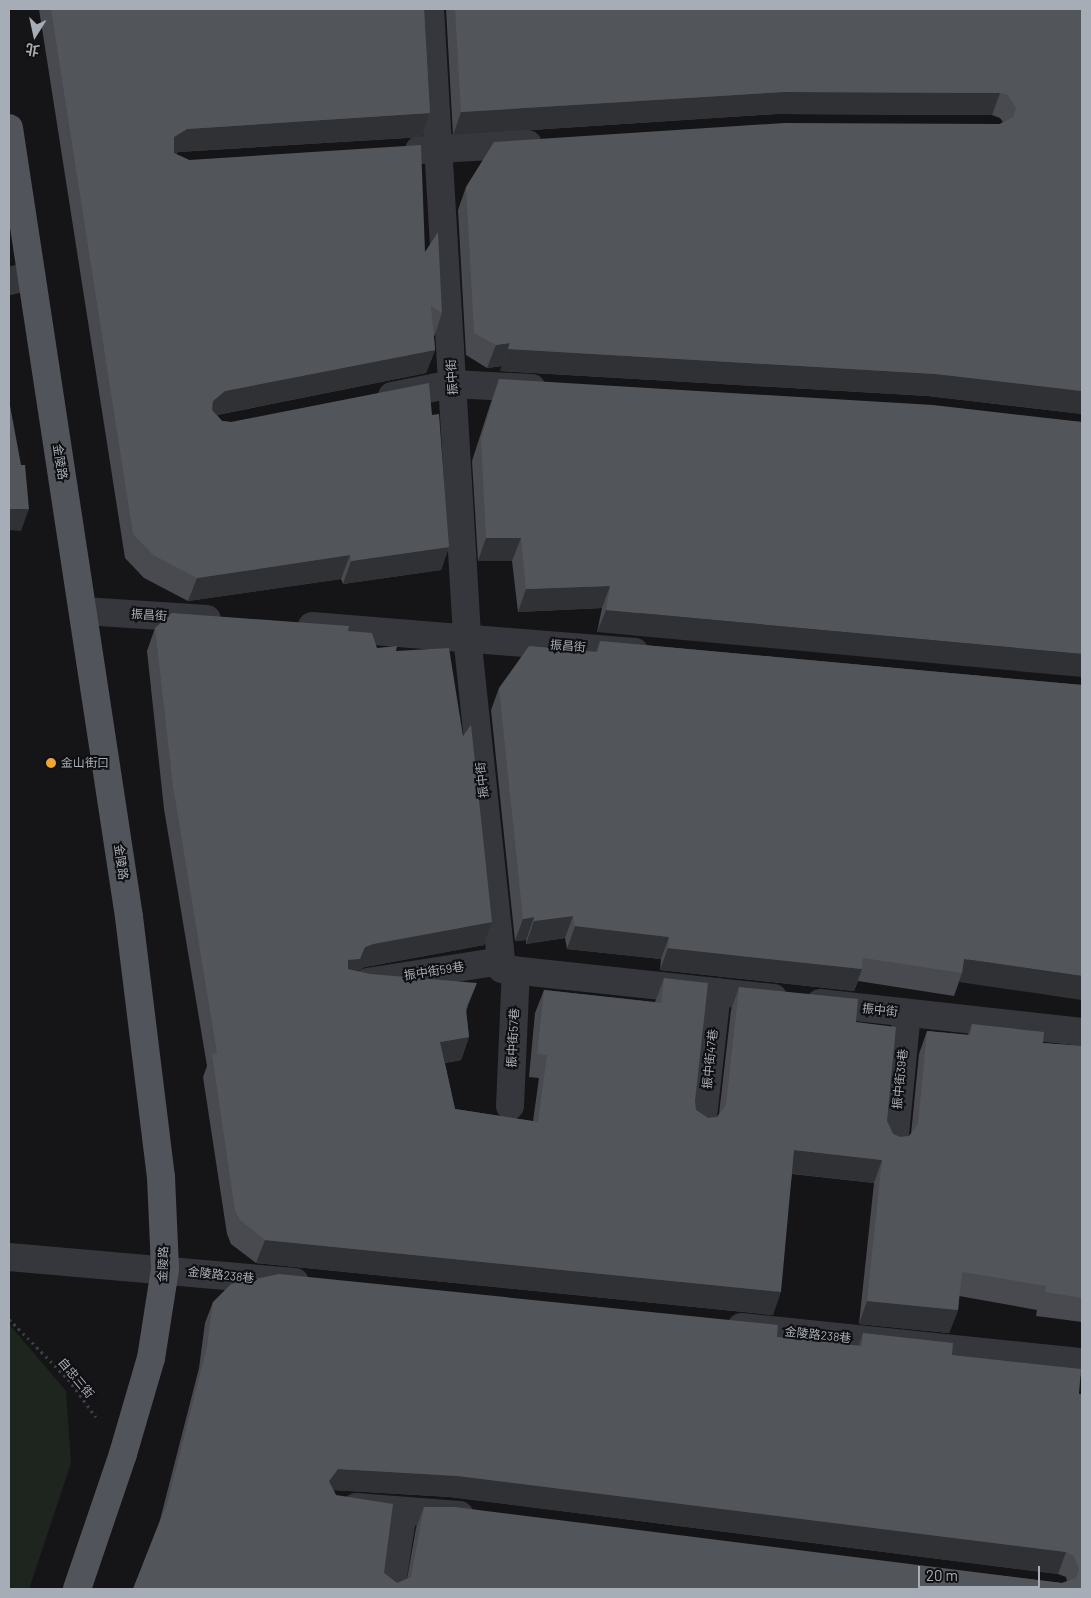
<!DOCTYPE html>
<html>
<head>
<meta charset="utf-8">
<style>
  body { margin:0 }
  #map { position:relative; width:1091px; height:1598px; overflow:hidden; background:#151517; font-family:Barlow,"Noto Sans TC",sans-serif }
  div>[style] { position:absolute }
  .green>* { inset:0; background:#1d251e }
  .path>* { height:3px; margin-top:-1.5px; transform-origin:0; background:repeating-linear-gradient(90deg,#3c3e43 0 2.5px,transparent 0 6.5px) }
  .minor>* { height:28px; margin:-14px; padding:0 14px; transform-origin:14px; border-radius:14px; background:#36373c }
  .major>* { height:28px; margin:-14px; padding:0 14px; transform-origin:14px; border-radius:14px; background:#52545b }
  .wall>* { inset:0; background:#484a4f }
  .shaded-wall>* { inset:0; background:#2f3134 }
  .building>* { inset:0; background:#52555a }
  .dots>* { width:14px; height:14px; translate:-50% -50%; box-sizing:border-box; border:2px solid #101012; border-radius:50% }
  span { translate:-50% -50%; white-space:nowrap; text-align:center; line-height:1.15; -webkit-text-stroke:4px #101012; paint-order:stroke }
  .street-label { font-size:12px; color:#a7adb7 }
  .poi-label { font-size:12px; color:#a7adb7 }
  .left { translate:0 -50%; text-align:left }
  .frame { position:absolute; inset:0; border:10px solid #a7adb7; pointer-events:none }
  .north { position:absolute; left:10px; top:10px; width:50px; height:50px; -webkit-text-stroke:4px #101012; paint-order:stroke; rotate:190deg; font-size:14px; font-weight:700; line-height:20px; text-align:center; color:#a7adb7 }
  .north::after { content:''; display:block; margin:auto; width:18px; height:22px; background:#a7adb7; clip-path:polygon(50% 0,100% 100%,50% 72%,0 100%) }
  .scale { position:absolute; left:918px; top:1566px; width:122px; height:22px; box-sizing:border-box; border:2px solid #a7adb7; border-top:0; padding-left:6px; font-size:15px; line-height:18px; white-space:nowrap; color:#a7adb7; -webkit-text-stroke:4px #101012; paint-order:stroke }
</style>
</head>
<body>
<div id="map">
  <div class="green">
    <i style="clip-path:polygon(9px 1324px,66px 1391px,71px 1463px,29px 1589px,9px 1589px)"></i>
  </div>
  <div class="path">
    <i style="left:9px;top:1319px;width:84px;rotate:45.5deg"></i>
    <i style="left:68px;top:1379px;width:47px;rotate:53.6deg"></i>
  </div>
  <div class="minor">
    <i style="left:430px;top:9px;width:628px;rotate:86.62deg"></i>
    <i style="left:467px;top:636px;width:335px;rotate:84deg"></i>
    <i style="left:502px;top:969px;width:273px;rotate:6.1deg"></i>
    <i style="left:419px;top:150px;width:109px;rotate:-3.2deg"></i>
    <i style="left:9px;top:281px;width:23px;rotate:-13deg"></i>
    <i style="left:392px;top:396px;width:61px;rotate:-11.3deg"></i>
    <i style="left:452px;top:384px;width:80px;rotate:2.9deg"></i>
    <i style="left:84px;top:611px;width:123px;rotate:3.7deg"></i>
    <i style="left:312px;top:626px;width:324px;rotate:4.6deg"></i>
    <i style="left:367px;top:982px;width:136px;rotate:-8.9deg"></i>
    <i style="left:820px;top:1003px;width:264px;rotate:6.3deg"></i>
    <i style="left:510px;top:1106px;width:136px;rotate:-87.5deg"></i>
    <i style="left:702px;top:1126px;width:135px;rotate:-83.6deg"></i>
    <i style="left:894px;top:1145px;width:133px;rotate:-84.4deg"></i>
    <i style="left:9px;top:1257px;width:287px;rotate:5deg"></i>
    <i style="left:741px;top:1327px;width:343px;rotate:5.9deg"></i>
    <i style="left:356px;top:1507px;width:104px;rotate:4.4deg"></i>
    <i style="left:391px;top:1589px;width:78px;rotate:-81.1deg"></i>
  </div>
  <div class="major">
    <i style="left:9px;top:128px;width:798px;rotate:81.35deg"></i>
    <i style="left:129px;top:917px;width:262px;rotate:83deg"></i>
    <i style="left:161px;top:1177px;width:92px;rotate:87.5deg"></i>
    <i style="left:165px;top:1269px;width:90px;rotate:98.9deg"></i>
    <i style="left:151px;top:1358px;width:100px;rotate:106.3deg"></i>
    <i style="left:123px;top:1454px;width:143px;rotate:108.8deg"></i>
  </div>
  <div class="wall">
    <i style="clip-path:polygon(39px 9px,424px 9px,430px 113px,422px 137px,178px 152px,176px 154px,189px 160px,425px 252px,442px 313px,434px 337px,435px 350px,426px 373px,217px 415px,222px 421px,231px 422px,432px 415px,449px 547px,441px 570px,343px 584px,341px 579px,188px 601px,144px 578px,125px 558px)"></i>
    <i style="clip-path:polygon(446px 9px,1082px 9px,1082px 414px,928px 396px,500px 371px,502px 366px,487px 368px,466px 355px,458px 210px,466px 187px,1000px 124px,1003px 122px,1000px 118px,992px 115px,776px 114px,453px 135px)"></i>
    <i style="clip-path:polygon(499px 379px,1082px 422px,597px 632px,602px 608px,518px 612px,512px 561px,478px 561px,472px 461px,491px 402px)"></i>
    <i style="clip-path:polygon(155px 628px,348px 631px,377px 648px,396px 651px,492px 922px,484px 945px,365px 967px,356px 971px,468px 1006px,466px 1012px,469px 1037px,461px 1060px,445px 1063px,455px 1109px,533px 1121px,539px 1078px,529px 1077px,535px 1013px,544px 990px,655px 1002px,664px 978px,696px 1110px,708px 1118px,717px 1117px,719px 1114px,731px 1010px,739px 987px,856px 1022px,887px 1121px,893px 1134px,900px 1137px,909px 1136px,911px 1134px,919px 1054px,927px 1031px,968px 1035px,972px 1024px,1043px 1043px,1082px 1046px,1082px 1322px,1036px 1316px,1037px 1310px,959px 1296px,958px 1310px,949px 1333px,859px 1324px,874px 1183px,792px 1174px,773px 1315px,256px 1263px,231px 1244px,227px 1234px,203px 1077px,207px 1066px,164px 809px,147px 651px)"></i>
    <i style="clip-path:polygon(600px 641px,1082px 685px,959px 982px,954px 996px,858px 981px,854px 991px,660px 970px,661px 959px,567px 949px,565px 938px,526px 944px,526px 940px,515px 941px,491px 710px,499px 688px,596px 652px)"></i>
    <i style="clip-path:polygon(evenodd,213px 1302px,777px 1337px,859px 1346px,863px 1333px,952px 1355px,1079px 1394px,1082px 1589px,133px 1589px,160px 1520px,199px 1368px,205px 1323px,213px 1302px,333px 1490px,450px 1497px,1058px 1574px,1066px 1577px,1067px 1581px,1062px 1583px,424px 1507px,416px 1528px,407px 1579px,397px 1583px,384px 1573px,336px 1495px,333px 1490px)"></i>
  </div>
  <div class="shaded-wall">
    <i style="clip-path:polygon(784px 92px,1000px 93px,992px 115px,776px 114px,453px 135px,461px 112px)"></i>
    <i style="clip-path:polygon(430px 113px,422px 137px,178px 152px,165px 161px,174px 137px,187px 129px)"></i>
    <i style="clip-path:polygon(510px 343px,502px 366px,487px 368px,496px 345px)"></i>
    <i style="clip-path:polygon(508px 349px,936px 374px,1082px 391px,1082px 414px,928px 396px,500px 371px)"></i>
    <i style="clip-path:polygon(435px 350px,426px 373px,216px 415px,204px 425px,213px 401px,225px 391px)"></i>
    <i style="clip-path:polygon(9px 509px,29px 509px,21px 531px,9px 530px)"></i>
    <i style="clip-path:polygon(486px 538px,521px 538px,512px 561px,478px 561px)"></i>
    <i style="clip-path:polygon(449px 547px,441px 570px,343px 584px,351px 561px)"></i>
    <i style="clip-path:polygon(350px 555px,341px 579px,188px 601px,197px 578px)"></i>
    <i style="clip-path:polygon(610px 586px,602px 608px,518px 612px,526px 589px)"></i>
    <i style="clip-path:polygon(606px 610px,1082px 654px,1082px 677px,597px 632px)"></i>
    <i style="clip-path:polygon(573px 916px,565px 938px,526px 944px,534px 921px)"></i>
    <i style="clip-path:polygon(534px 917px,526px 940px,515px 941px,523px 919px)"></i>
    <i style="clip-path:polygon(492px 922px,484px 945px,365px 967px,357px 970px,352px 982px,339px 983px,348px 960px,365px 947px,373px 944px)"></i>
    <i style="clip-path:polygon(575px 926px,669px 937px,661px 959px,567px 949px)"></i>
    <i style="clip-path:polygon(668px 948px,862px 969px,854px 991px,660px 970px)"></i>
    <i style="clip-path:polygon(964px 959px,1082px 976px,1082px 1000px,959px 982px,962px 973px)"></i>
    <i style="clip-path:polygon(477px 983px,468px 1006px,457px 1032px,466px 1009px)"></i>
    <i style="clip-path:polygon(469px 1037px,461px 1060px,432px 1065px,440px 1042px)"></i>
    <i style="clip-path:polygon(794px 1150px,882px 1160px,874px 1183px,786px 1173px)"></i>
    <i style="clip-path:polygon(265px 1240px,781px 1292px,773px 1315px,256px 1263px)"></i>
    <i style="clip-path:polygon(867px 1301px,958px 1310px,949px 1333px,859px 1324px)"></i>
    <i style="clip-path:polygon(338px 1469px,458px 1476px,1066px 1552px,1058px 1574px,450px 1497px,330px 1490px,329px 1481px)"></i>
  </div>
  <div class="building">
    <i style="clip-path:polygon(51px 9px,424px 9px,430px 113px,187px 129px,174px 137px,174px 153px,189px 160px,421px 145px,425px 252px,438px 232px,442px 313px,431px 306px,435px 350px,225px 391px,213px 401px,212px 410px,222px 421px,231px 422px,429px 383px,432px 415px,439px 414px,449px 547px,351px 561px,350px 555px,197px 578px,153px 555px,133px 534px)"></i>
    <i style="clip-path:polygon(455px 9px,1082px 9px,1082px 391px,936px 374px,508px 349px,510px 343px,496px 345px,474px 333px,466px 187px,494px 142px,785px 123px,1000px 124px,1013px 117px,1016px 108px,1008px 95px,1000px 93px,784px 92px,461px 112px)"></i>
    <i style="clip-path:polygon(499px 379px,933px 405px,1082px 422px,1082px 654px,606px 610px,610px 586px,526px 589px,521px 538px,486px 538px,481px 439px)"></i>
    <i style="clip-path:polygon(9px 400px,21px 465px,25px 465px,29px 509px,9px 509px)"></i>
    <i style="clip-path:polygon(172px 613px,349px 626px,348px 631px,372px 633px,377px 648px,397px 646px,396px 651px,449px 648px,463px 736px,471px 725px,492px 922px,373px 944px,365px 947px,360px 959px,348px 960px,348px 969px,370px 974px,477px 983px,466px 1009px,469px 1037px,440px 1042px,455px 1109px,538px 1122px,547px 1055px,537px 1054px,544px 990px,661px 1003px,664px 978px,708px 983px,695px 1101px,696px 1110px,708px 1118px,717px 1117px,726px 1105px,739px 987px,858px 999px,856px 1022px,896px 1027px,887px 1121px,893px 1134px,900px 1137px,909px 1136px,918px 1124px,927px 1031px,970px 1035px,972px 1024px,1044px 1032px,1043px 1043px,1082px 1046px,1082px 1298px,1045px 1292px,1046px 1286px,962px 1272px,958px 1310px,867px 1301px,882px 1160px,794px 1150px,781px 1292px,265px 1240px,240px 1220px,235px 1211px,212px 1054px,217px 1053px,173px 786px,155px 628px)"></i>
    <i style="clip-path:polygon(600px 641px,1082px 685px,1082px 976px,964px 959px,962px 973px,863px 958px,862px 969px,668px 948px,669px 937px,575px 926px,573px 916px,534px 921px,534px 917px,523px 919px,499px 688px,529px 646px,598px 652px)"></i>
    <i style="clip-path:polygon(evenodd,279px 1274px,778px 1325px,777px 1337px,862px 1346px,863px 1333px,953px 1343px,952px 1355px,1081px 1369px,1079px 1394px,1082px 1394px,1082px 1589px,133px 1589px,167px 1504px,207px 1347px,213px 1302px,231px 1284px,279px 1274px,338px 1469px,458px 1476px,1066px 1552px,1074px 1556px,1079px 1569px,1076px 1578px,1062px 1583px,455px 1507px,424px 1507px,411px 1577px,397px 1583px,384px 1573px,393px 1504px,336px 1495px,329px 1481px,338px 1469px)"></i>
  </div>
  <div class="dots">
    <i style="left:51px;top:763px;background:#efa535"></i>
  </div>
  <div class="street-label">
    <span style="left:452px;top:377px;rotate:-94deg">振中街</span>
    <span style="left:60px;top:462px;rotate:81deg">金陵路</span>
    <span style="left:149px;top:615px;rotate:4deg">振昌街</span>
    <span style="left:568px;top:646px;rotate:5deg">振昌街</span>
    <span style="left:482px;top:780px;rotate:-96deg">振中街</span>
    <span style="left:121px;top:862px;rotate:82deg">金陵路</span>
    <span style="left:434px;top:971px;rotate:-9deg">振中街59巷</span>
    <span style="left:880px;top:1010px;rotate:6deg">振中街</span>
    <span style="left:513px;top:1038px;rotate:-87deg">振中街57巷</span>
    <span style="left:710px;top:1059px;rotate:-84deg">振中街47巷</span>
    <span style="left:900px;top:1079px;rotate:-84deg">振中街39巷</span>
    <span style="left:163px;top:1264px;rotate:-88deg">金陵路</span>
    <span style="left:221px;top:1275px;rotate:6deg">金陵路238巷</span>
    <span style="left:818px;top:1335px;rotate:6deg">金陵路238巷</span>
    <span style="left:76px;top:1378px;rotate:50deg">自忠三街</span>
  </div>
  <div class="poi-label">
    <span class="left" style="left:61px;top:763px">金山街口</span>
  </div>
  <div class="frame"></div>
  <div class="north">北</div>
  <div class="scale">20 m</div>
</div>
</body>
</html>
